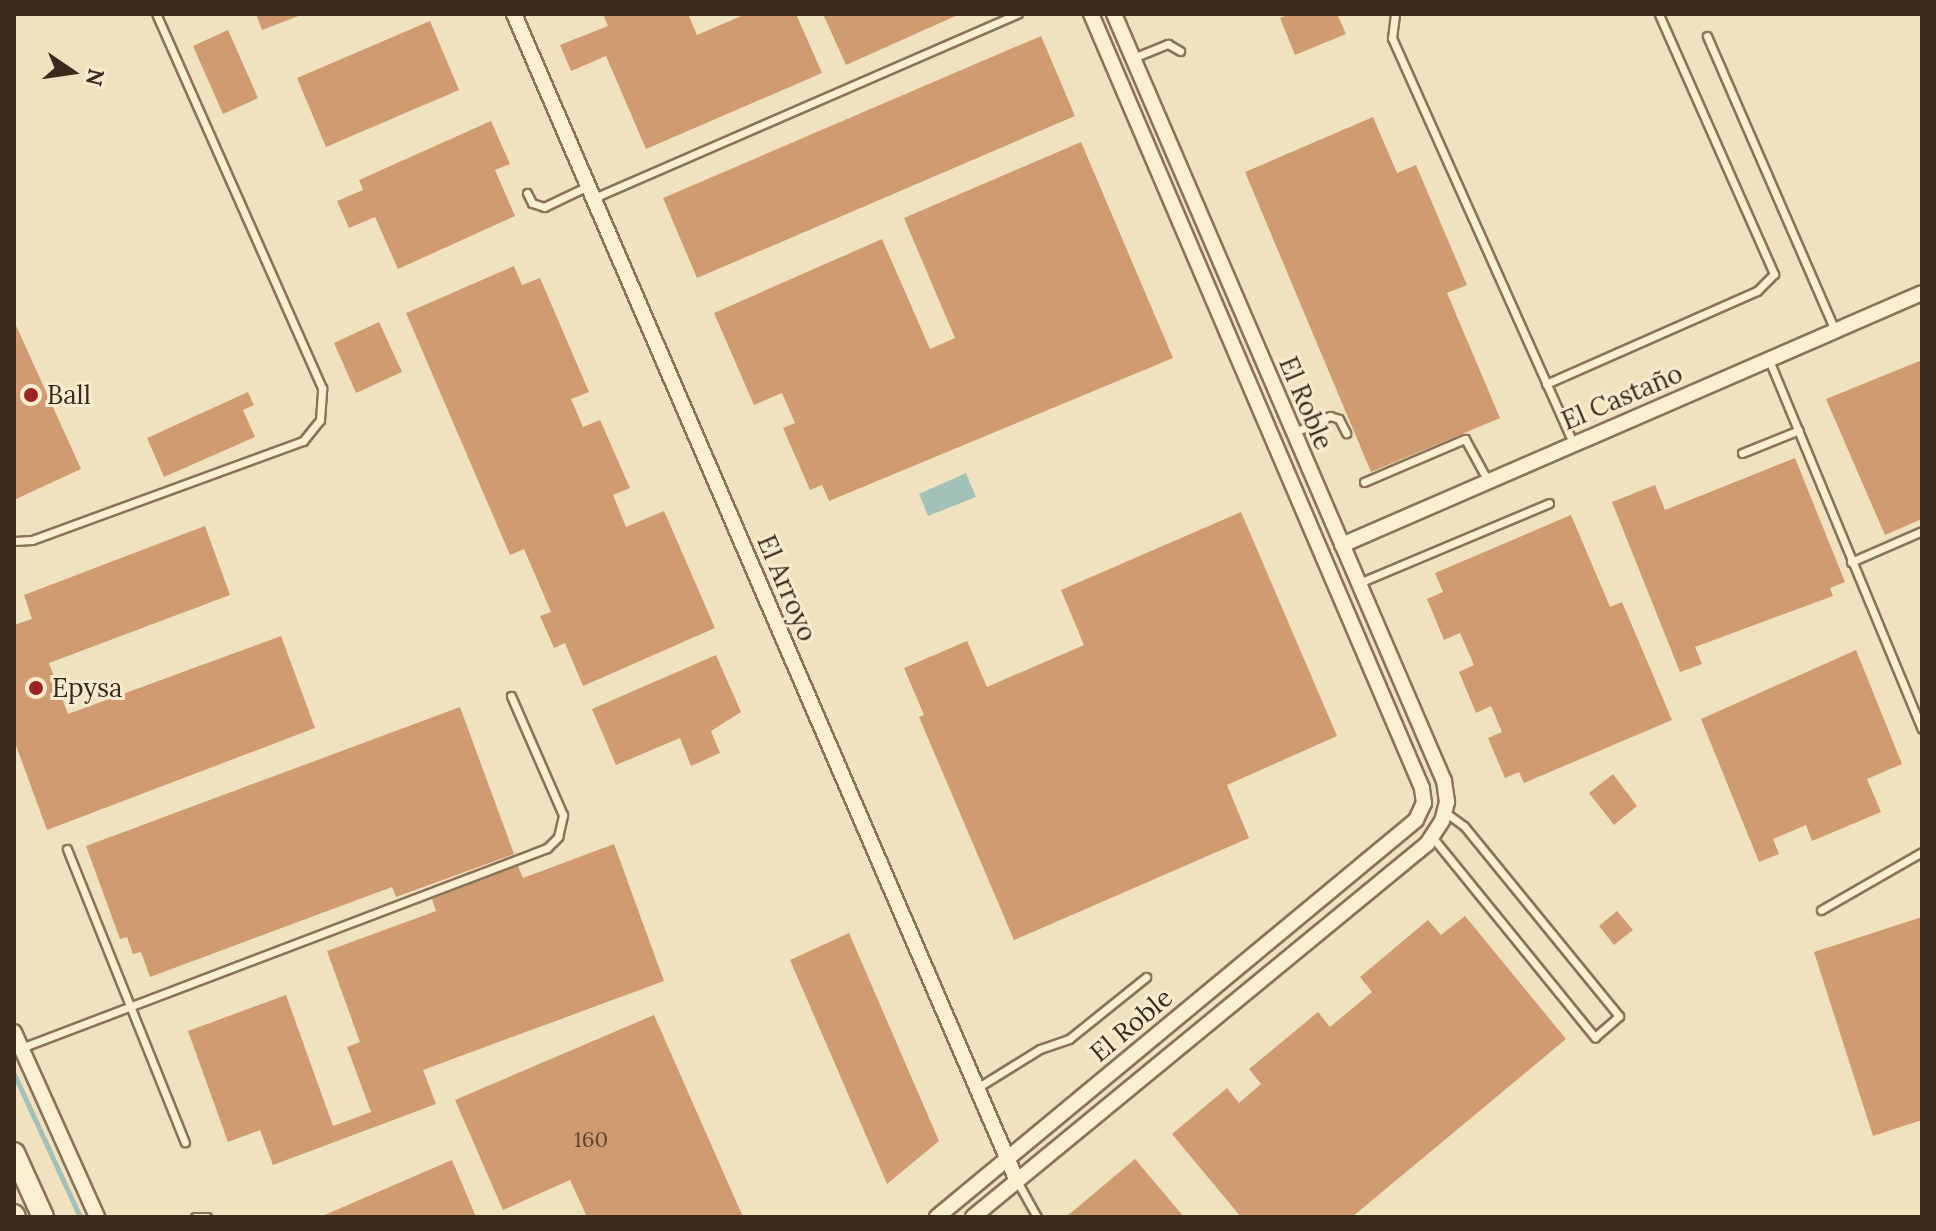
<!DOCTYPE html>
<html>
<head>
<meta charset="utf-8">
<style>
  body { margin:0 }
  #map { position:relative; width:1936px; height:1231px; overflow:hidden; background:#f1e2bf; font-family:Lora,serif }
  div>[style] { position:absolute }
  .water>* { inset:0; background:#a2c2b9 }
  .stream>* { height:5px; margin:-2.5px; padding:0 2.5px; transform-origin:2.5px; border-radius:2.5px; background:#a2c2b9 }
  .building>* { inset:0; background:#d19b72 }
  .roads { filter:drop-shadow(2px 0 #8a7356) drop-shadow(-2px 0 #8a7356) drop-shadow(0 2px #8a7356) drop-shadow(0 -2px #8a7356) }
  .lane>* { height:7px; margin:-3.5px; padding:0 3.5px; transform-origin:3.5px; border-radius:3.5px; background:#fbefd2 }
  .street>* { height:14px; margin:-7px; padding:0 7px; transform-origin:7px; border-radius:7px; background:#fbefd2 }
  .secondary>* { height:20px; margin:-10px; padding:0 10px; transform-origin:10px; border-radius:10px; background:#fbefd2 }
  .dots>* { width:22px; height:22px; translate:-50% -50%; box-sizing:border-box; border:4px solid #f8eccf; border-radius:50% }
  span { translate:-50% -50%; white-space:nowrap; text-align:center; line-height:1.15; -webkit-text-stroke:6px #f8eccf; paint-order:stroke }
  .number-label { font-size:22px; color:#5f4632 }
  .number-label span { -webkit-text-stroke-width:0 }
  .poi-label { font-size:26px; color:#392a1c }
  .left { translate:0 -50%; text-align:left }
  .street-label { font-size:26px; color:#392a1c }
  .frame { position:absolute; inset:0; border:16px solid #392a1c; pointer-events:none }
  .north { position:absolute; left:32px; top:32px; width:80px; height:80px; -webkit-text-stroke:6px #f8eccf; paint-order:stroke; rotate:103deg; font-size:22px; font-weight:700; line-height:32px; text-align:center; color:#392a1c }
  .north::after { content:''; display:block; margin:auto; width:28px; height:36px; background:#392a1c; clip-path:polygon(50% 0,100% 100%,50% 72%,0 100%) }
</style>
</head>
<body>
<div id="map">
  <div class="water">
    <i style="clip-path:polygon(966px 473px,976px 497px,928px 516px,919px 494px)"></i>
  </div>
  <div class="stream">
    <i style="left:14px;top:1074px;width:157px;rotate:65.2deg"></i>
  </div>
  <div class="building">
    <i style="clip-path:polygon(256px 14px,301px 14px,301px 15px,262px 30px)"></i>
    <i style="clip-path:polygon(603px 14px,688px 14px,697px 35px,746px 14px,796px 14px,822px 73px,646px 149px,606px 56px,571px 71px,560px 45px,608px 26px)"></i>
    <i style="clip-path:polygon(823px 14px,960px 14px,846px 65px)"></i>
    <i style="clip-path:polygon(1290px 14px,1337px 14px,1346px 34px,1295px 55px,1280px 18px)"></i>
    <i style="clip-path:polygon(430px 21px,459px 90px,326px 147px,297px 78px)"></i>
    <i style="clip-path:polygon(228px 30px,258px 98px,223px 114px,193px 46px)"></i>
    <i style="clip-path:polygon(1041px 36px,1075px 116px,697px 278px,663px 198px)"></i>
    <i style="clip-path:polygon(1373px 117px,1397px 173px,1416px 165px,1467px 285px,1447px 293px,1500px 418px,1371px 472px,1245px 172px)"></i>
    <i style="clip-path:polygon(491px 121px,510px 164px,495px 170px,515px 216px,398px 269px,375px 217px,349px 228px,337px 201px,363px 190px,359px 180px)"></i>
    <i style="clip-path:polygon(1081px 142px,1173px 358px,829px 501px,822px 485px,810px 490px,783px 428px,795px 423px,782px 393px,754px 405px,714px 313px,882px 239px,930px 349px,955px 338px,904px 218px)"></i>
    <i style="clip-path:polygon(514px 266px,522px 285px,540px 278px,589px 392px,571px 399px,583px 427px,600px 420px,630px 488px,613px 495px,626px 527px,664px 511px,715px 628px,583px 686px,565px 643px,554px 648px,540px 616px,551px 612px,524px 549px,510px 555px,406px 313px)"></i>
    <i style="clip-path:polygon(14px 321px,81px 469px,14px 500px)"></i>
    <i style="clip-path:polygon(379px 322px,402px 372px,356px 393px,334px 343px)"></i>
    <i style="clip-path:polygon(1922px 360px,1922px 519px,1885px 535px,1826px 399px)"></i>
    <i style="clip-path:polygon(248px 392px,254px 405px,243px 410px,255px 437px,164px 477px,147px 438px)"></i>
    <i style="clip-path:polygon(1795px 458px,1845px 582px,1830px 588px,1833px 596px,1695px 647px,1702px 664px,1680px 672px,1612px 502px,1655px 485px,1665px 510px)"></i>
    <i style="clip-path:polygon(1241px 512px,1337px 736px,1227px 785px,1249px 838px,1014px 940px,919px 717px,924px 715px,904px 668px,967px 641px,987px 687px,1084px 645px,1061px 590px)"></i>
    <i style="clip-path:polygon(1571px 515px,1610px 607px,1622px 602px,1672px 720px,1524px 783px,1519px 772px,1505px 778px,1488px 738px,1502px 732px,1491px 706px,1476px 713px,1459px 672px,1474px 665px,1460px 633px,1444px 640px,1427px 599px,1443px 592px,1435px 573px)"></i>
    <i style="clip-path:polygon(205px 526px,230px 595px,49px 663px,68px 714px,281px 636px,315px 728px,47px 830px,14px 740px,14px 625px,32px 619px,24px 595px)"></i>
    <i style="clip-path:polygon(1856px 650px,1902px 764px,1867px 779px,1881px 812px,1812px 841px,1806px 825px,1773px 839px,1779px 854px,1759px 862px,1701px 719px)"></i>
    <i style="clip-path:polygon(716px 655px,741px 712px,711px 731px,720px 753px,691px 766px,680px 738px,616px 765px,592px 709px)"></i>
    <i style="clip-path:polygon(460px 707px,514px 854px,396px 897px,392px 887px,150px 977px,141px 952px,133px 954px,127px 937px,120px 939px,86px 846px)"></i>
    <i style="clip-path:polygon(1613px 774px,1637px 806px,1614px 825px,1589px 793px)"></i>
    <i style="clip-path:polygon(614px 844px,664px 981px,423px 1070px,436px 1104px,273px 1165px,260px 1130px,228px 1142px,188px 1031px,286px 995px,333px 1126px,371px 1112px,347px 1047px,360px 1042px,327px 951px,436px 911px,432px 899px,518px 866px,523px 878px)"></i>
    <i style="clip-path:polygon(1617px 911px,1633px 930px,1614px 945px,1599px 926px)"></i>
    <i style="clip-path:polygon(1465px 916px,1566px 1039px,1352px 1217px,1241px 1217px,1172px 1134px,1227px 1088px,1239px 1103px,1261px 1084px,1249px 1069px,1318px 1012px,1330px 1027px,1372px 992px,1360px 977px,1428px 920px,1441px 935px)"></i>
    <i style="clip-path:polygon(1922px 917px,1922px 1120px,1873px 1136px,1814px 952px)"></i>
    <i style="clip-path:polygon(849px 933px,939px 1141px,887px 1184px,790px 960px)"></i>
    <i style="clip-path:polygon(654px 1015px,743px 1217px,587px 1217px,570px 1180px,503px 1210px,455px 1100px)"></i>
    <i style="clip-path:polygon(1135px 1159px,1184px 1217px,1066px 1217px)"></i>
    <i style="clip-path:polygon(452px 1160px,476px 1217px,320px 1217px)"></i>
  </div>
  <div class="roads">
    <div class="lane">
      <i style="left:1395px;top:14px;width:24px;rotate:97deg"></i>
      <i style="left:1392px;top:38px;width:445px;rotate:65.9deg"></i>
      <i style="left:1707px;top:36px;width:322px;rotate:66.5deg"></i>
      <i style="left:1133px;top:58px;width:38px;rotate:-22deg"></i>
      <i style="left:1168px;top:44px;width:14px;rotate:30deg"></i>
      <i style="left:527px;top:193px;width:11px;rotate:63deg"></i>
      <i style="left:532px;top:203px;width:13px;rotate:18deg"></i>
      <i style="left:544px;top:207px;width:49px;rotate:-25.5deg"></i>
      <i style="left:594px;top:198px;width:462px;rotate:-23.5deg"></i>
      <i style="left:1769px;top:360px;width:399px;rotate:67.5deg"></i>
      <i style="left:1546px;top:384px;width:231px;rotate:-23.8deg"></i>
      <i style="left:1757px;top:291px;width:24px;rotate:-45deg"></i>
      <i style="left:1774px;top:274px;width:284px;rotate:-113.9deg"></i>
      <i style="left:1293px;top:433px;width:41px;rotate:-24.7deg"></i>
      <i style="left:1330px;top:416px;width:9px;rotate:18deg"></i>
      <i style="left:1339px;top:419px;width:16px;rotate:63deg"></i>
      <i style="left:1742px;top:453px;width:61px;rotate:-22deg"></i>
      <i style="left:1364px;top:482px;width:110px;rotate:-23.1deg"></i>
      <i style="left:1465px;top:439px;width:48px;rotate:61.3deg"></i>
      <i style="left:14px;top:541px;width:18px;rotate:-3deg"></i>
      <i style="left:32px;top:540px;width:289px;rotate:-20.1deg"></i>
      <i style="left:303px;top:441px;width:27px;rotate:-51deg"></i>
      <i style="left:320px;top:420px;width:32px;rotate:-86deg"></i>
      <i style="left:322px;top:388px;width:409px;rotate:-113.9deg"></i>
      <i style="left:1851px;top:562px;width:77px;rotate:-23.6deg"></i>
      <i style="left:1359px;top:583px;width:206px;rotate:-22.8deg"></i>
      <i style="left:1433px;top:838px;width:257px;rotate:50.9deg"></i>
      <i style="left:1595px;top:1037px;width:32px;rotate:-41deg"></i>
      <i style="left:1619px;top:1016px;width:245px;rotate:-129.2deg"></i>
      <i style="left:1464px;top:826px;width:24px;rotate:-144deg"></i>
      <i style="left:67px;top:849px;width:316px;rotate:68.1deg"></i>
      <i style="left:1821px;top:910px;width:116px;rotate:-29.9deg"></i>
      <i style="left:21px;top:1048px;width:563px;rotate:-20.82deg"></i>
      <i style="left:547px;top:848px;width:16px;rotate:-45deg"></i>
      <i style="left:558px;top:837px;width:23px;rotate:-77deg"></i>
      <i style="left:563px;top:815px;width:130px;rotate:-113.6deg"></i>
      <i style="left:977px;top:1088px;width:74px;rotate:-31.8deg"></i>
      <i style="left:1040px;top:1049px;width:31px;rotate:-19deg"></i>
      <i style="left:1069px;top:1039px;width:99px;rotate:-38.8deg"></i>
      <i style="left:1017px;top:1181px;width:41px;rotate:60.9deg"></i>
      <i style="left:195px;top:1217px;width:12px"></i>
    </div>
    <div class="street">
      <i style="left:514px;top:14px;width:1271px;rotate:66.68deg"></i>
      <i style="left:1342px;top:545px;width:632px;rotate:-23.48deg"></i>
      <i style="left:14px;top:1032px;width:203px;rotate:65.8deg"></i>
      <i style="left:937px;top:1217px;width:622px;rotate:-39.65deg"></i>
      <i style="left:1416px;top:820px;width:19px;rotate:-65deg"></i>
      <i style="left:1424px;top:803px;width:15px;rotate:-98deg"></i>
      <i style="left:1422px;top:788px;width:842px;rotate:-113.15deg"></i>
      <i style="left:973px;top:1217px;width:588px;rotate:-39.41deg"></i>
      <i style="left:1427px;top:844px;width:27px;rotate:-57deg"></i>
      <i style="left:1442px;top:821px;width:20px;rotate:-75deg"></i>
      <i style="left:1447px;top:802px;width:21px;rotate:-98deg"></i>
      <i style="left:1444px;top:781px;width:835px;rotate:-113.28deg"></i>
    </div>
    <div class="secondary">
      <i style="left:14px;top:1153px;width:70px;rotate:65.6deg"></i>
      <i style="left:14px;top:1215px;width:2px;rotate:63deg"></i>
    </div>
  </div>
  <div class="dots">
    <i style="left:31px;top:395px;background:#9d2322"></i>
    <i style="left:36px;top:688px;background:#9d2322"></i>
  </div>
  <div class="number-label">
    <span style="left:591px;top:1140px">160</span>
  </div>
  <div class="poi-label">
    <span class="left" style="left:47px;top:395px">Ball</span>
    <span class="left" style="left:52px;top:688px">Epysa</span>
  </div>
  <div class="street-label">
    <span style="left:1622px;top:397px;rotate:-23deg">El Castaño</span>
    <span style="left:1306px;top:403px;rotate:67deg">El Roble</span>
    <span style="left:787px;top:588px;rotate:67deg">El Arroyo</span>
    <span style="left:1131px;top:1025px;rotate:-40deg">El Roble</span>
  </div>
  <div class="frame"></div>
  <div class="north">N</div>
</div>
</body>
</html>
